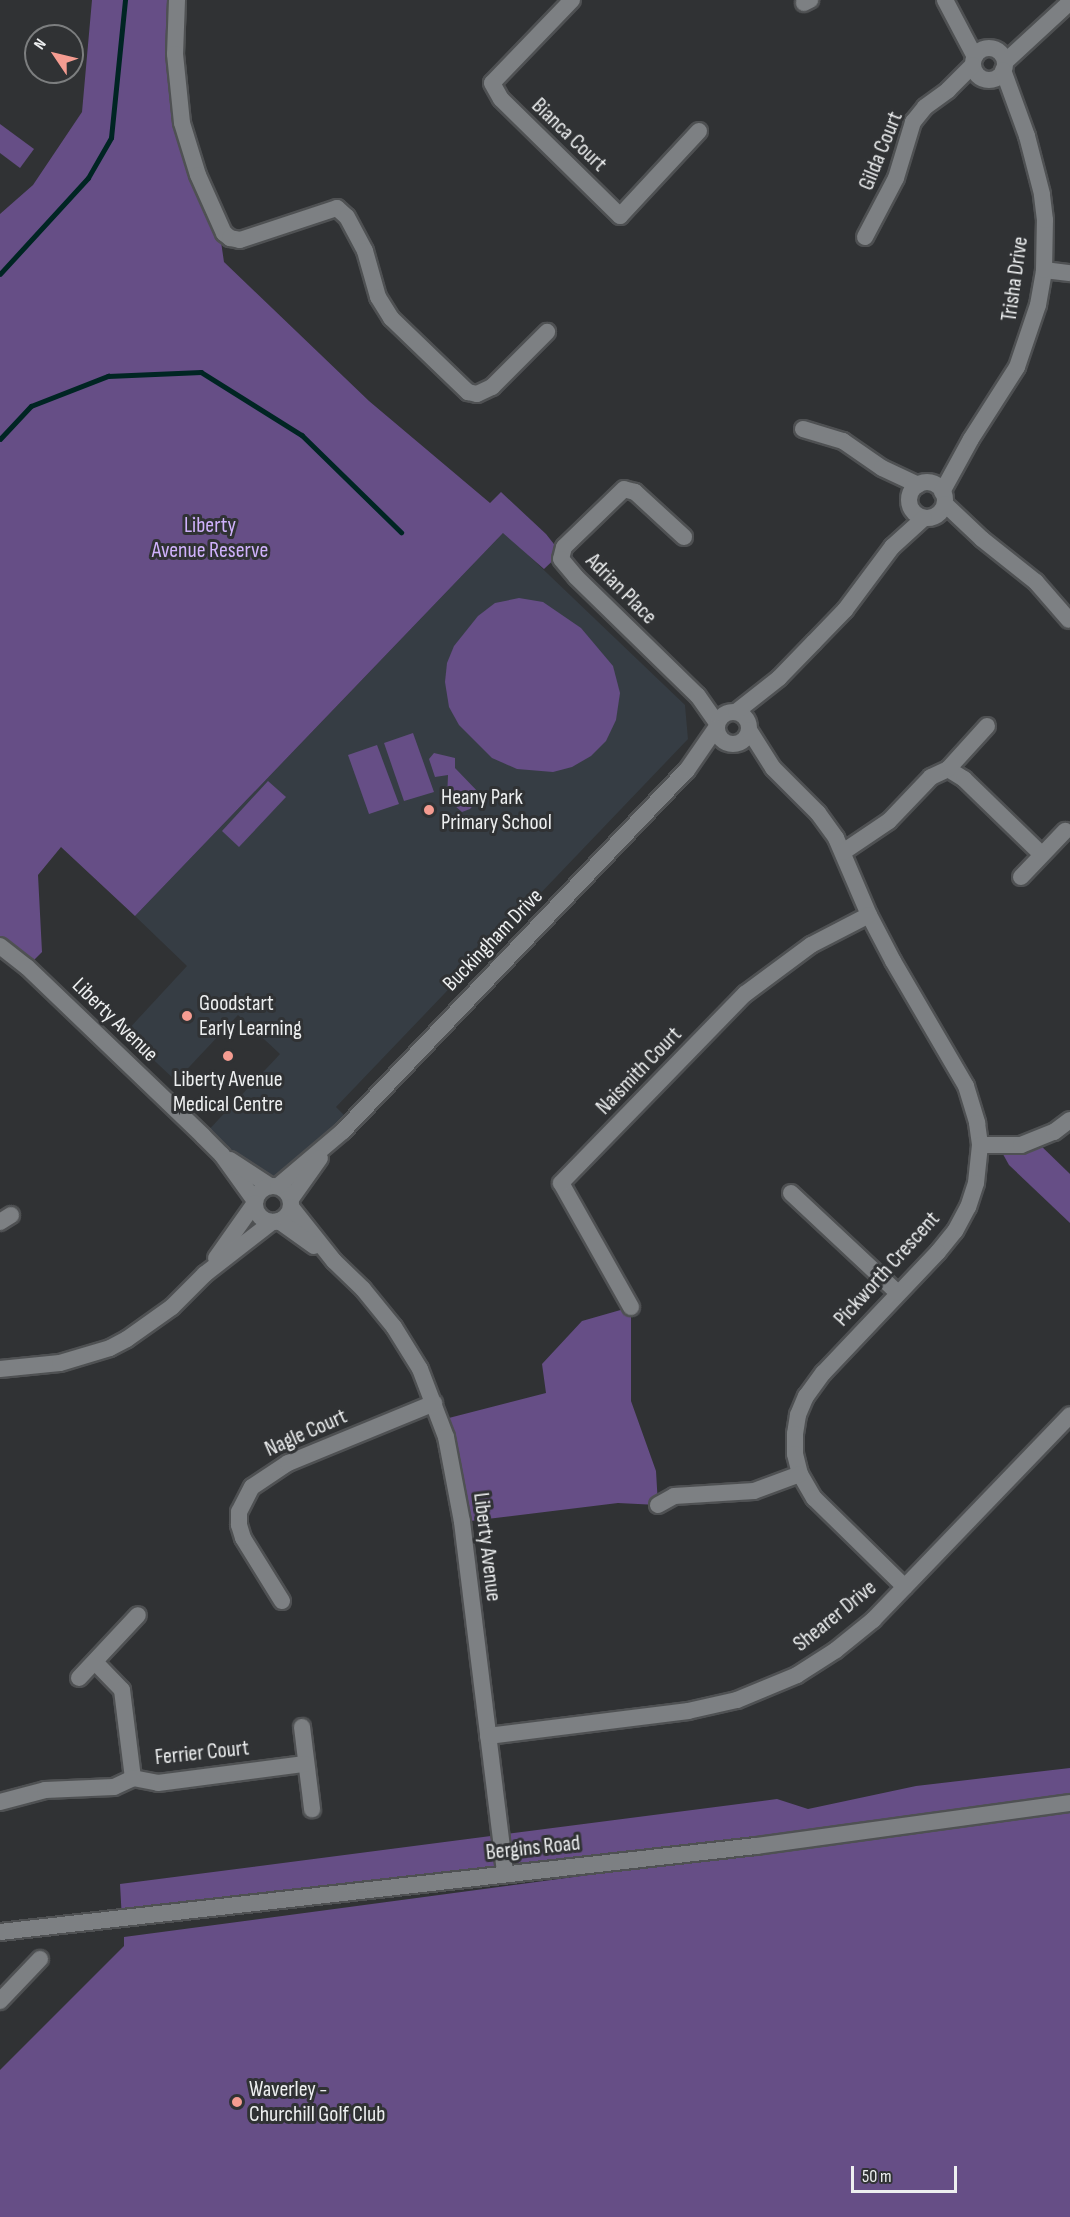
<!DOCTYPE html>
<html>
<head>
<meta charset="utf-8">
<style>
  body { margin:0 }
  #map { position:relative; width:1070px; height:2217px; overflow:hidden; background:#303234; font-family:"Sofia Sans Condensed",sans-serif }
  div>[style] { position:absolute }
  .built>* { inset:0; background:#363d44 }
  .green>* { inset:0; background:#664e86 }
  .stream>* { height:4.5px; margin:-2.25px; padding:0 2.25px; transform-origin:2.25px; border-radius:2.25px; background:#002523 }
  .roads { filter:drop-shadow(2px 0 #4f5153) drop-shadow(-2px 0 #4f5153) drop-shadow(0 2px #4f5153) drop-shadow(0 -2px #4f5153) }
  .minor>* { height:16px; margin:-8px; padding:0 8px; transform-origin:8px; border-radius:8px; background:#7d8083 }
  .minor>.ring { margin:-8px; padding:0; box-sizing:content-box; background:none; border:16px solid #7d8083; border-radius:50% }
  .secondary>* { height:16px; margin:-8px; padding:0 8px; transform-origin:8px; border-radius:8px; background:#7d8083 }
  .dots>* { width:16px; height:16px; translate:-50% -50%; box-sizing:border-box; border:3px solid #303234; border-radius:50% }
  span { translate:-50% -50%; white-space:nowrap; text-align:center; line-height:1.15; -webkit-text-stroke:6px #303234; paint-order:stroke }
  .street-label { font-size:22px; color:#edeff0 }
  .park-label { font-size:22px; color:#d0b2fc }
  .poi-label { font-size:22px; color:#edeff0 }
  .left { translate:0 -50%; text-align:left }
  .north { position:absolute; left:24px; top:24px; width:60px; height:60px; box-sizing:border-box; background:#303234; border:2px solid #7c7e7f; border-radius:50%; rotate:305deg; font-size:16px; font-weight:700; line-height:24px; text-align:center; color:#edeff0 }
  .north::after { content:''; display:block; margin:auto; width:21px; height:27px; background:#f59c91; clip-path:polygon(50% 0,100% 100%,50% 72%,0 100%) }
  .scale { position:absolute; left:851px; top:2166px; width:106px; height:27px; box-sizing:border-box; border:3px solid #edeff0; border-top:0; padding-left:8px; font-size:18px; line-height:21px; white-space:nowrap; color:#edeff0; -webkit-text-stroke:4px #303234; paint-order:stroke }
</style>
</head>
<body>
<div id="map">
  <div class="built">
    <i style="clip-path:polygon(504px 532px,685px 705px,688px 739px,336px 1107px,351px 1122px,278px 1186px,203px 1136px,280px 1054px,238px 1015px,176px 1081px,125px 1033px,187px 966px,135px 916px)"></i>
  </div>
  <div class="green">
    <i style="clip-path:polygon(92px 0,177px 0,176px 77px,219px 228px,224px 262px,369px 401px,490px 503px,501px 492px,546px 534px,561px 553px,544px 569px,503px 533px,135px 916px,61px 847px,38px 875px,42px 952px,27px 967px,0 946px,0 214px,33px 185px,82px 112px)"></i>
    <i style="clip-path:polygon(0 124px,34px 149px,20px 168px,0 153px)"></i>
    <i style="clip-path:polygon(519px 598px,543px 602px,581px 628px,613px 666px,620px 693px,616px 720px,606px 741px,591px 756px,572px 767px,553px 772px,517px 769px,492px 758px,459px 725px,449px 707px,445px 682px,447px 663px,454px 646px,478px 616px,495px 603px)"></i>
    <i style="clip-path:polygon(413px 733px,434px 792px,404px 801px,384px 743px)"></i>
    <i style="clip-path:polygon(377px 745px,399px 804px,369px 814px,348px 755px)"></i>
    <i style="clip-path:polygon(434px 753px,455px 758px,455px 768px,482px 796px,470px 809px,462px 812px,447px 799px,448px 775px,435px 777px,429px 759px)"></i>
    <i style="clip-path:polygon(268px 781px,286px 797px,239px 847px,222px 831px)"></i>
    <i style="clip-path:polygon(1035px 1140px,1070px 1174px,1070px 1223px,1009px 1165px,999px 1147px)"></i>
    <i style="clip-path:polygon(631px 1307px,631px 1401px,656px 1471px,658px 1505px,618px 1503px,462px 1522px,441px 1420px,546px 1393px,542px 1364px,582px 1321px)"></i>
    <i style="clip-path:polygon(1070px 1768px,1070px 1805px,122px 1920px,120px 1884px,777px 1799px,808px 1809px,916px 1786px)"></i>
    <i style="clip-path:polygon(1070px 1811px,1070px 2217px,0 2217px,0 2070px,124px 1946px,124px 1937px)"></i>
  </div>
  <div class="stream">
    <i style="left:0;top:274px;width:130px;rotate:-47.5deg"></i>
    <i style="left:88px;top:178px;width:46px;rotate:-60.1deg"></i>
    <i style="left:111px;top:138px;width:139px;rotate:-84.2deg"></i>
    <i style="left:0;top:439px;width:45px;rotate:-46.8deg"></i>
    <i style="left:31px;top:406px;width:83px;rotate:-21.3deg"></i>
    <i style="left:108px;top:376px;width:93px;rotate:-2.5deg"></i>
    <i style="left:201px;top:372px;width:119px;rotate:32deg"></i>
    <i style="left:302px;top:435px;width:139px;rotate:44.4deg"></i>
  </div>
  <div class="roads">
    <div class="minor">
      <i style="left:177px;top:0;width:54px;rotate:92.1deg"></i>
      <i style="left:175px;top:54px;width:69px;rotate:84.2deg"></i>
      <i style="left:182px;top:123px;width:54px;rotate:72.9deg"></i>
      <i style="left:198px;top:175px;width:64px;rotate:65.9deg"></i>
      <i style="left:224px;top:233px;width:8px;rotate:40deg"></i>
      <i style="left:230px;top:238px;width:10px;rotate:11deg"></i>
      <i style="left:240px;top:240px;width:102px;rotate:-18.3deg"></i>
      <i style="left:337px;top:208px;width:13px;rotate:42deg"></i>
      <i style="left:347px;top:217px;width:38px;rotate:62deg"></i>
      <i style="left:365px;top:251px;width:48px;rotate:74.2deg"></i>
      <i style="left:378px;top:297px;width:25px;rotate:58deg"></i>
      <i style="left:391px;top:318px;width:107px;rotate:43.9deg"></i>
      <i style="left:468px;top:392px;width:9px;rotate:13deg"></i>
      <i style="left:477px;top:394px;width:17px;rotate:-25deg"></i>
      <i style="left:492px;top:387px;width:78px;rotate:-45deg"></i>
      <i style="left:572px;top:0;width:115px;rotate:133.9deg"></i>
      <i style="left:492px;top:83px;width:18px;rotate:61deg"></i>
      <i style="left:501px;top:99px;width:167px;rotate:44.5deg"></i>
      <i style="left:620px;top:216px;width:116px;rotate:-47.1deg"></i>
      <i style="left:945px;top:0;width:64px;rotate:62.2deg"></i>
      <i style="left:804px;top:3px;width:7px;rotate:-27deg"></i>
      <i class="ring" style="left:973px;top:48px;width:16px;height:16px"></i>
      <i style="left:1005px;top:62px;width:88px;rotate:-42.7deg"></i>
      <i style="left:865px;top:237px;width:67px;rotate:-62.3deg"></i>
      <i style="left:896px;top:178px;width:59px;rotate:-73.1deg"></i>
      <i style="left:913px;top:122px;width:19px;rotate:-51deg"></i>
      <i style="left:925px;top:107px;width:29px;rotate:-36deg"></i>
      <i style="left:948px;top:90px;width:35px;rotate:-45deg"></i>
      <i style="left:1044px;top:270px;width:26px;rotate:7deg"></i>
      <i style="left:803px;top:429px;width:42px;rotate:16.7deg"></i>
      <i style="left:843px;top:441px;width:47px;rotate:34.7deg"></i>
      <i style="left:882px;top:468px;width:40px;rotate:25deg"></i>
      <i class="ring" style="left:909px;top:482px;width:20px;height:20px"></i>
      <i style="left:942px;top:492px;width:60px;rotate:-61.3deg"></i>
      <i style="left:971px;top:439px;width:85px;rotate:-57.4deg"></i>
      <i style="left:1017px;top:367px;width:65px;rotate:-71.3deg"></i>
      <i style="left:1038px;top:305px;width:36px;rotate:-80deg"></i>
      <i style="left:1044px;top:270px;width:50px;rotate:-88.9deg"></i>
      <i style="left:1045px;top:220px;width:26px;rotate:-97deg"></i>
      <i style="left:1042px;top:194px;width:60px;rotate:-104.5deg"></i>
      <i style="left:1027px;top:136px;width:70px;rotate:-110deg"></i>
      <i style="left:945px;top:504px;width:51px;rotate:43.4deg"></i>
      <i style="left:982px;top:539px;width:69px;rotate:38.5deg"></i>
      <i style="left:1036px;top:582px;width:50px;rotate:49deg"></i>
      <i style="left:684px;top:537px;width:67px;rotate:-137.4deg"></i>
      <i style="left:635px;top:492px;width:11px;rotate:-165deg"></i>
      <i style="left:624px;top:489px;width:83px;rotate:136deg"></i>
      <i style="left:564px;top:547px;width:12px;rotate:104deg"></i>
      <i style="left:561px;top:559px;width:23px;rotate:50deg"></i>
      <i style="left:576px;top:577px;width:170px;rotate:44.3deg"></i>
      <i style="left:698px;top:696px;width:33px;rotate:55deg"></i>
      <i class="ring" style="left:717px;top:712px;width:16px;height:16px"></i>
      <i style="left:736px;top:712px;width:55px;rotate:-38.3deg"></i>
      <i style="left:779px;top:678px;width:50px;rotate:-45.8deg"></i>
      <i style="left:814px;top:642px;width:45px;rotate:-45.9deg"></i>
      <i style="left:845px;top:610px;width:79px;rotate:-53.3deg"></i>
      <i style="left:892px;top:547px;width:43px;rotate:-42.2deg"></i>
      <i style="left:749px;top:730px;width:45px;rotate:57.7deg"></i>
      <i style="left:773px;top:768px;width:64px;rotate:45deg"></i>
      <i style="left:818px;top:813px;width:31px;rotate:54deg"></i>
      <i style="left:836px;top:838px;width:84px;rotate:66.8deg"></i>
      <i style="left:869px;top:915px;width:52px;rotate:62.4deg"></i>
      <i style="left:893px;top:961px;width:145px;rotate:59.7deg"></i>
      <i style="left:966px;top:1086px;width:39px;rotate:73deg"></i>
      <i style="left:977px;top:1123px;width:22px;rotate:82deg"></i>
      <i style="left:980px;top:1145px;width:38px;rotate:96deg"></i>
      <i style="left:976px;top:1183px;width:25px;rotate:108deg"></i>
      <i style="left:968px;top:1207px;width:27px;rotate:118deg"></i>
      <i style="left:955px;top:1231px;width:27px;rotate:129deg"></i>
      <i style="left:938px;top:1252px;width:167px;rotate:133.5deg"></i>
      <i style="left:823px;top:1373px;width:29px;rotate:126deg"></i>
      <i style="left:806px;top:1396px;width:21px;rotate:113deg"></i>
      <i style="left:798px;top:1415px;width:19px;rotate:99deg"></i>
      <i style="left:795px;top:1434px;width:20px;rotate:90deg"></i>
      <i style="left:795px;top:1454px;width:21px;rotate:76deg"></i>
      <i style="left:800px;top:1474px;width:28px;rotate:60deg"></i>
      <i style="left:814px;top:1498px;width:127px;rotate:44.4deg"></i>
      <i style="left:948px;top:769px;width:19px;rotate:32deg"></i>
      <i style="left:964px;top:779px;width:107px;rotate:44.2deg"></i>
      <i style="left:843px;top:852px;width:55px;rotate:-34deg"></i>
      <i style="left:889px;top:821px;width:61px;rotate:-46.3deg"></i>
      <i style="left:931px;top:777px;width:19px;rotate:-25deg"></i>
      <i style="left:948px;top:769px;width:58px;rotate:-47.8deg"></i>
      <i style="left:1021px;top:877px;width:64px;rotate:-46.3deg"></i>
      <i style="left:0;top:946px;width:34px;rotate:38deg"></i>
      <i style="left:27px;top:967px;width:244px;rotate:43.8deg"></i>
      <i style="left:203px;top:1136px;width:27px;rotate:45deg"></i>
      <i style="left:222px;top:1155px;width:57px;rotate:54.3deg"></i>
      <i style="left:980px;top:1145px;width:41px"></i>
      <i style="left:1021px;top:1145px;width:35px;rotate:-22deg"></i>
      <i style="left:1054px;top:1132px;width:20px;rotate:-37deg"></i>
      <i style="left:230px;top:1160px;width:48px;rotate:33deg"></i>
      <i class="ring" style="left:255px;top:1186px;width:20px;height:20px"></i>
      <i style="left:278px;top:1186px;width:85px;rotate:-40.2deg"></i>
      <i style="left:343px;top:1131px;width:499px;rotate:-46.4deg"></i>
      <i style="left:687px;top:770px;width:51px;rotate:-55.4deg"></i>
      <i style="left:791px;top:1193px;width:146px;rotate:43.1deg"></i>
      <i style="left:291px;top:1199px;width:50px;rotate:-54.7deg"></i>
      <i style="left:291px;top:1207px;width:69px;rotate:51.5deg"></i>
      <i style="left:334px;top:1261px;width:40px;rotate:44deg"></i>
      <i style="left:363px;top:1289px;width:49px;rotate:50.8deg"></i>
      <i style="left:394px;top:1327px;width:49px;rotate:58.2deg"></i>
      <i style="left:420px;top:1369px;width:73px;rotate:69.1deg"></i>
      <i style="left:446px;top:1437px;width:86px;rotate:79.3deg"></i>
      <i style="left:462px;top:1522px;width:354px;rotate:83deg"></i>
      <i style="left:279px;top:1221px;width:43px;rotate:35.5deg"></i>
      <i style="left:0;top:1222px;width:13px;rotate:-32deg"></i>
      <i style="left:216px;top:1258px;width:67px;rotate:-54.7deg"></i>
      <i style="left:631px;top:1307px;width:142px;rotate:-119.4deg"></i>
      <i style="left:561px;top:1183px;width:264px;rotate:-45.8deg"></i>
      <i style="left:745px;top:994px;width:82px;rotate:-36.6deg"></i>
      <i style="left:811px;top:945px;width:65px;rotate:-27.3deg"></i>
      <i style="left:0;top:1369px;width:60px;rotate:-5.7deg"></i>
      <i style="left:60px;top:1363px;width:52px;rotate:-16.7deg"></i>
      <i style="left:110px;top:1348px;width:19px;rotate:-28deg"></i>
      <i style="left:127px;top:1339px;width:55px;rotate:-35.4deg"></i>
      <i style="left:172px;top:1307px;width:47px;rotate:-45deg"></i>
      <i style="left:205px;top:1274px;width:85px;rotate:-37.8deg"></i>
      <i style="left:658px;top:1505px;width:18px;rotate:-29deg"></i>
      <i style="left:674px;top:1496px;width:80px;rotate:-3.6deg"></i>
      <i style="left:754px;top:1491px;width:49px;rotate:-20.3deg"></i>
      <i style="left:282px;top:1601px;width:74px;rotate:-121.8deg"></i>
      <i style="left:243px;top:1538px;width:14px;rotate:-107deg"></i>
      <i style="left:239px;top:1525px;width:13px;rotate:-90deg"></i>
      <i style="left:239px;top:1512px;width:28px;rotate:-63deg"></i>
      <i style="left:252px;top:1487px;width:43px;rotate:-33.7deg"></i>
      <i style="left:288px;top:1463px;width:158px;rotate:-22.3deg"></i>
      <i style="left:95px;top:1662px;width:39px;rotate:46deg"></i>
      <i style="left:122px;top:1690px;width:89px;rotate:82.9deg"></i>
      <i style="left:79px;top:1678px;width:86px;rotate:-46.9deg"></i>
      <i style="left:302px;top:1727px;width:83px;rotate:83deg"></i>
      <i style="left:488px;top:1736px;width:202px;rotate:-7.1deg"></i>
      <i style="left:688px;top:1711px;width:50px;rotate:-12.7deg"></i>
      <i style="left:737px;top:1700px;width:65px;rotate:-22.6deg"></i>
      <i style="left:797px;top:1675px;width:46px;rotate:-32.7deg"></i>
      <i style="left:836px;top:1650px;width:48px;rotate:-39deg"></i>
      <i style="left:873px;top:1620px;width:284px;rotate:-46.1deg"></i>
      <i style="left:0;top:1802px;width:47px;rotate:-14.9deg"></i>
      <i style="left:45px;top:1790px;width:69px;rotate:-2.5deg"></i>
      <i style="left:114px;top:1787px;width:21px;rotate:-25deg"></i>
      <i style="left:133px;top:1778px;width:25px;rotate:11deg"></i>
      <i style="left:158px;top:1783px;width:148px;rotate:-7.4deg"></i>
      <i style="left:0;top:2001px;width:58px;rotate:-46.4deg"></i>
    </div>
    <div class="secondary">
      <i style="left:0;top:1932px;width:761px;rotate:-6.49deg"></i>
      <i style="left:756px;top:1846px;width:317px;rotate:-7.8deg"></i>
    </div>
  </div>
  <div class="dots">
    <i style="left:429px;top:810px;background:#f59c91"></i>
    <i style="left:187px;top:1016px;background:#f59c91"></i>
    <i style="left:228px;top:1056px;background:#f59c91"></i>
    <i style="left:237px;top:2102px;background:#f59c91"></i>
  </div>
  <div class="street-label">
    <span style="left:569px;top:135px;rotate:44deg">Bianca Court</span>
    <span style="left:881px;top:151px;rotate:-68deg">Gilda Court</span>
    <span style="left:1015px;top:279px;rotate:-82deg">Trisha Drive</span>
    <span style="left:621px;top:589px;rotate:45deg">Adrian Place</span>
    <span style="left:493px;top:940px;rotate:-46deg">Buckingham Drive</span>
    <span style="left:115px;top:1020px;rotate:44deg">Liberty Avenue</span>
    <span style="left:639px;top:1071px;rotate:-46deg">Naismith Court</span>
    <span style="left:887px;top:1269px;rotate:-48deg">Pickworth Crescent</span>
    <span style="left:306px;top:1433px;rotate:-24deg">Nagle Court</span>
    <span style="left:487px;top:1547px;rotate:83deg">Liberty Avenue</span>
    <span style="left:835px;top:1616px;rotate:-39deg">Shearer Drive</span>
    <span style="left:202px;top:1753px;rotate:-6deg">Ferrier Court</span>
    <span style="left:533px;top:1848px;rotate:-6deg">Bergins Road</span>
  </div>
  <div class="park-label">
    <span style="left:210px;top:538px">Liberty<br>Avenue Reserve</span>
  </div>
  <div class="poi-label">
    <span class="left" style="left:441px;top:810px">Heany Park<br>Primary School</span>
    <span class="left" style="left:199px;top:1016px">Goodstart<br>Early Learning</span>
    <span style="left:228px;top:1092px">Liberty Avenue<br>Medical Centre</span>
    <span class="left" style="left:249px;top:2102px">Waverley -<br>Churchill Golf Club</span>
  </div>
  <div class="north">N</div>
  <div class="scale">50 m</div>
</div>
</body>
</html>
